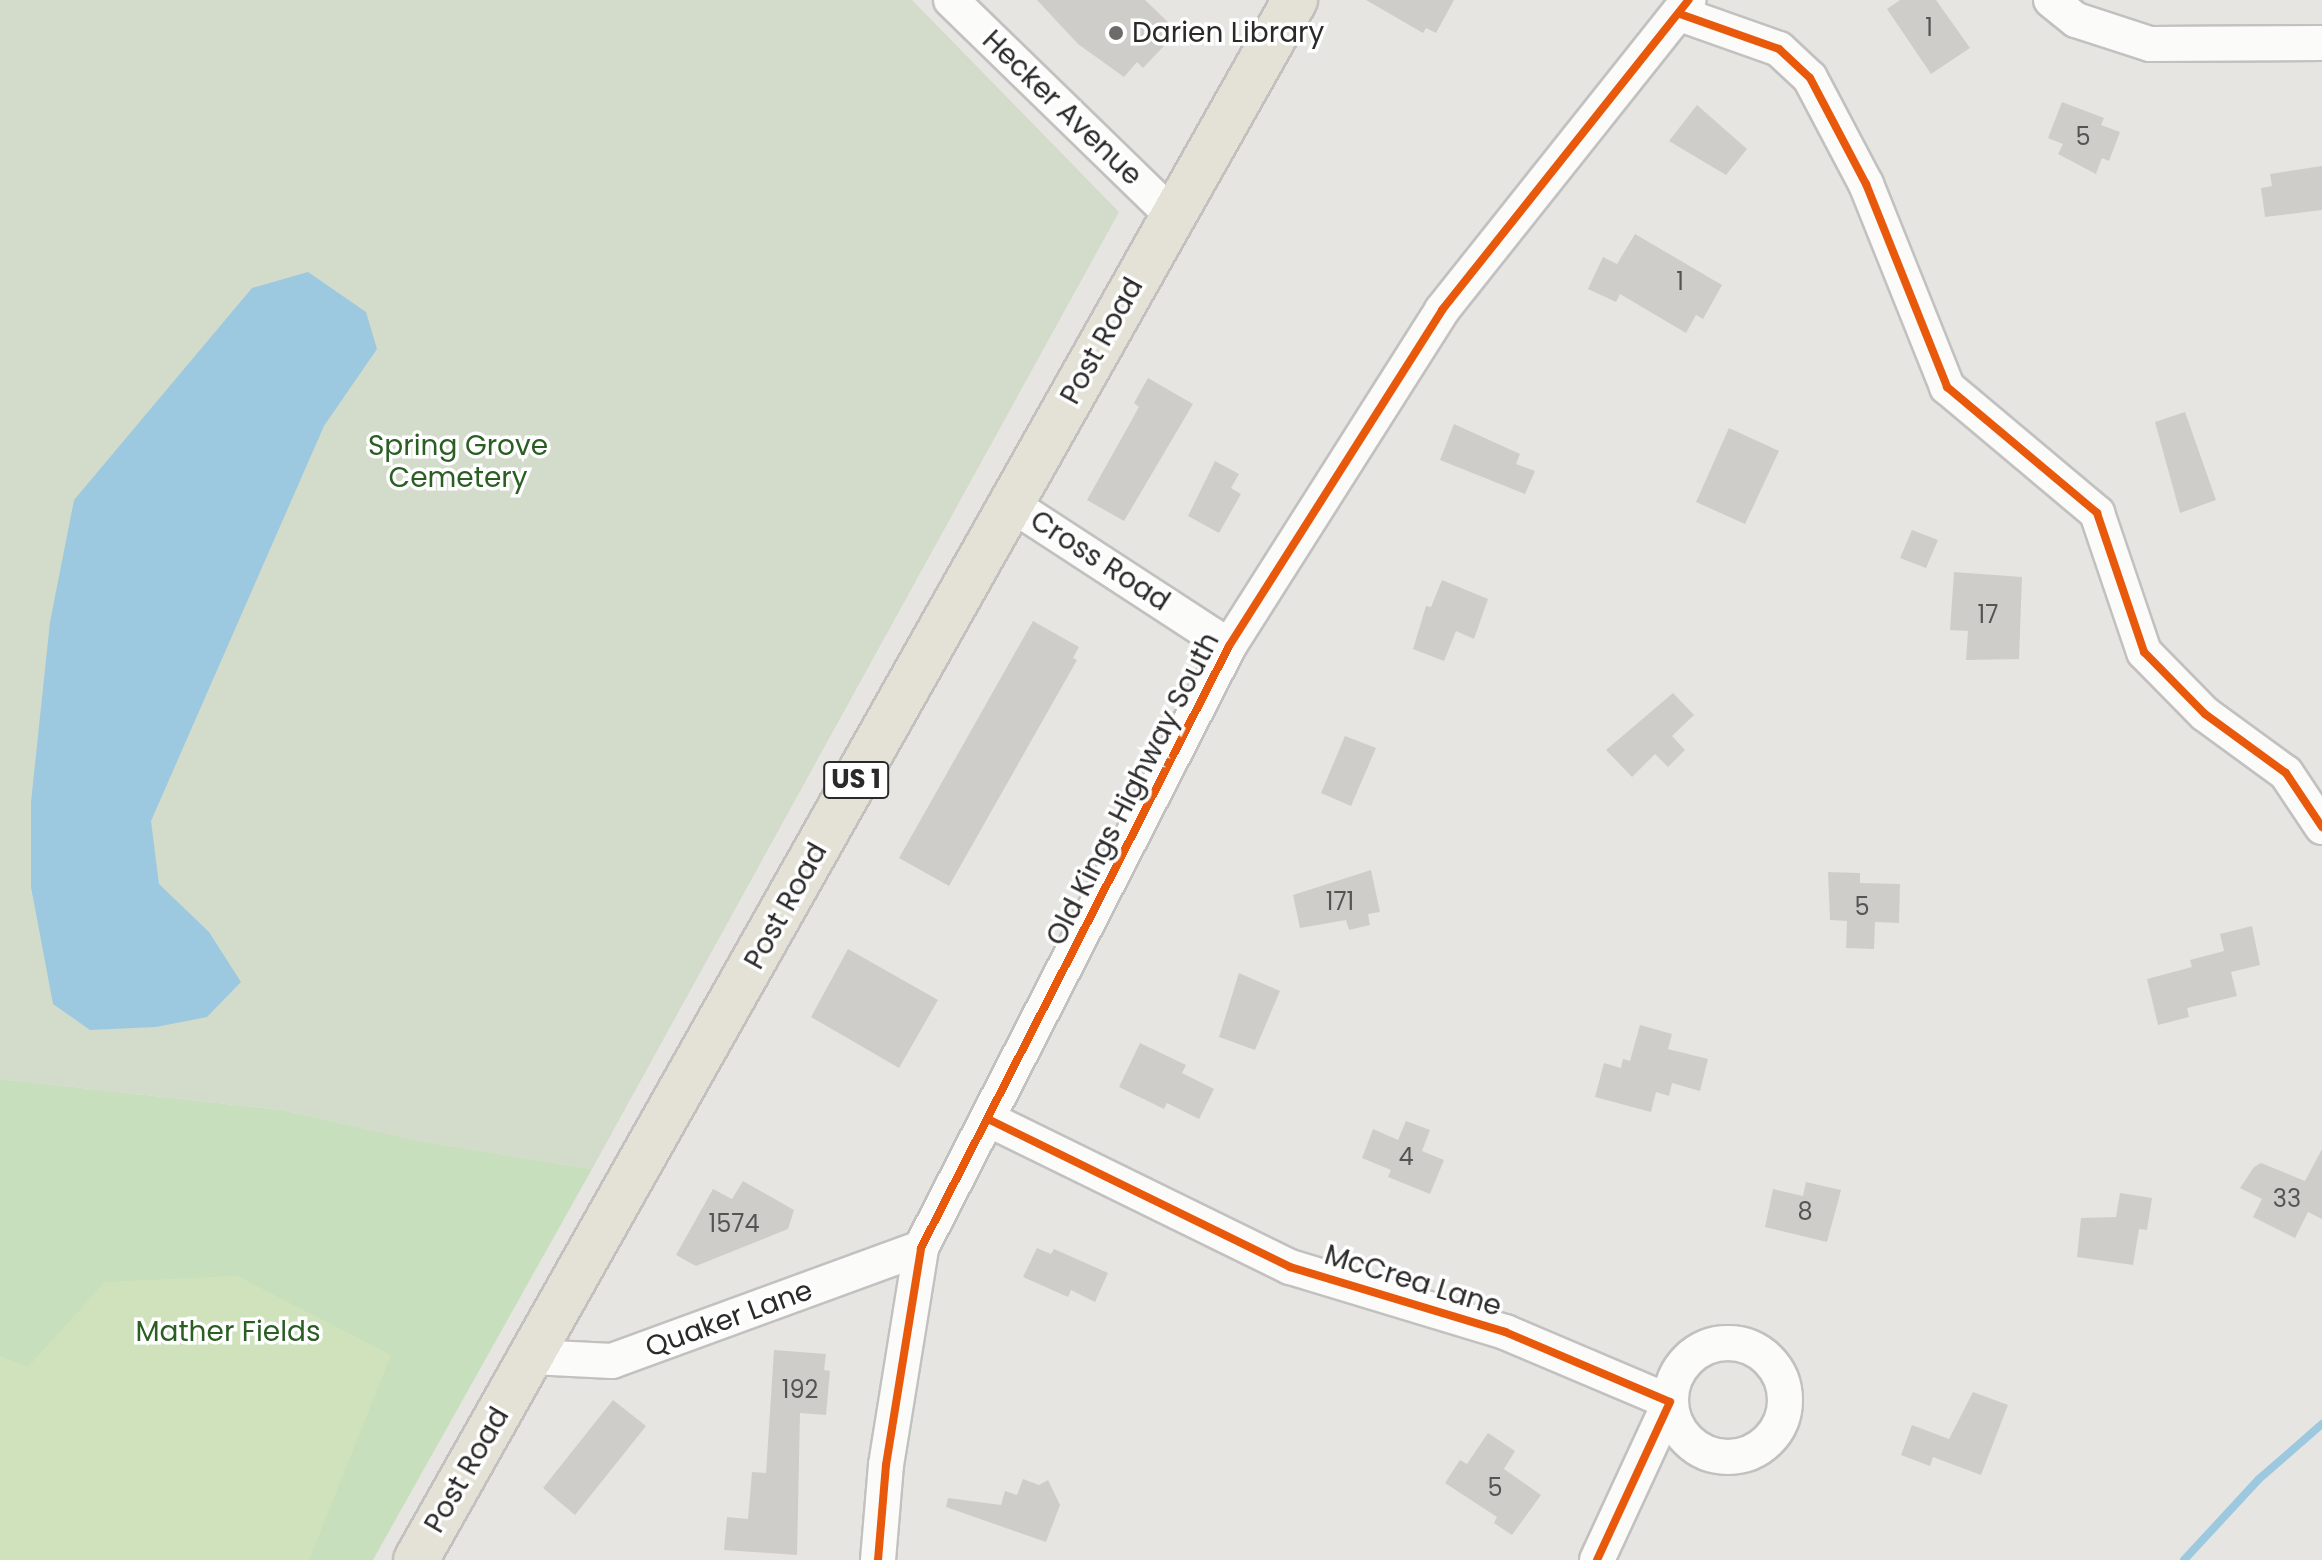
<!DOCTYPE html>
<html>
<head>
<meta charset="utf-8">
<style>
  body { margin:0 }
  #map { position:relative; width:2322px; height:1560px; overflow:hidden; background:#e7e5e1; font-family:Poppins,sans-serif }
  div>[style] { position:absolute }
  .green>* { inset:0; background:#c8dfbd }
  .cemetery>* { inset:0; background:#d3dbca }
  .pitch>* { inset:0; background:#d0e2bc }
  .water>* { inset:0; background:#9dc9e0 }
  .stream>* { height:8px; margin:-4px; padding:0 4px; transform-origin:4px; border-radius:4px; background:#9dc9e0 }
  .building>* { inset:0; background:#cfcdca }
  .roads { filter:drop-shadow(2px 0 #c2c1c0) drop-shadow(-2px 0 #c2c1c0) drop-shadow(0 2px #c2c1c0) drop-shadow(0 -2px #c2c1c0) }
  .minor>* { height:34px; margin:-17px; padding:0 17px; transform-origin:17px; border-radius:17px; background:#fbfbfa }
  .minor>.ring { margin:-17px; padding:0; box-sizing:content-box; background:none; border:34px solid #fbfbfa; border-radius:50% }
  .major>* { height:44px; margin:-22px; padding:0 22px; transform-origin:22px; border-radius:22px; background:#e4e2d6 }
  .cycleway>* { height:8px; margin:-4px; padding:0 4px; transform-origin:4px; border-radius:4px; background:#e8590c }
  .dots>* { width:22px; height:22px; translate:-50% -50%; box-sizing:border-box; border:4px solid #fff; border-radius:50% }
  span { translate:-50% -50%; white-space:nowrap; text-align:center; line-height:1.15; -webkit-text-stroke:7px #fff; paint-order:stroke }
  .number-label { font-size:24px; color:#545453 }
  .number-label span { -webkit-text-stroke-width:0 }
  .shield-label span { padding:2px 6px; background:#fff; border:2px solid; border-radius:6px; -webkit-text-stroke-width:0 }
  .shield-label { font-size:26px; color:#2a2a2a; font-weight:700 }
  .poi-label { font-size:28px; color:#2a2a2a }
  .left { translate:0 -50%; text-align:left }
  .street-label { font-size:28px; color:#2a2a2a }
  .park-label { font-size:28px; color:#2a5e23 }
</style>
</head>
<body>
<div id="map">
  <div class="green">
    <i style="clip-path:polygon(0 1079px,282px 1110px,425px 1142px,592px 1169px,373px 1560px,0 1560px)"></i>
  </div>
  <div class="cemetery">
    <i style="clip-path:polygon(0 0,912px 0,1119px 212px,592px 1169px,425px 1142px,282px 1110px,0 1079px)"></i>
  </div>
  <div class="pitch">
    <i style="clip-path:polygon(237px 1276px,391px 1355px,309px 1560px,0 1560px,0 1356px,28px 1367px,105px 1282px)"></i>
  </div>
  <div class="water">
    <i style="clip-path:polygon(308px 272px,366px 312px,377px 349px,324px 426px,151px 821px,159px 884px,209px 932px,241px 982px,207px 1017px,156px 1027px,90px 1030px,53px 1004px,31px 887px,31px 802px,50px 622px,74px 500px,252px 288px)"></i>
  </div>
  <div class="stream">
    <i style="left:2184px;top:1560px;width:110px;rotate:-47.2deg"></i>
    <i style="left:2259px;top:1479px;width:84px;rotate:-41.1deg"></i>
  </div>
  <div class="building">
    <i style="clip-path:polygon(1037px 0,1145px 0,1172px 26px,1159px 41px,1164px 46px,1143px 68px,1137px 62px,1124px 77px,1078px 44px)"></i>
    <i style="clip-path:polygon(1366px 0,1454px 0,1436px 33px,1426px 28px,1423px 33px)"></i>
    <i style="clip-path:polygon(1900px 0,1936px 0,1970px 48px,1931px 74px,1887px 9px)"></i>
    <i style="clip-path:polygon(2062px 102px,2104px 118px,2101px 125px,2120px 132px,2109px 161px,2102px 158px,2096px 174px,2058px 154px,2063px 144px,2048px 138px)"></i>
    <i style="clip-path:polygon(1697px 105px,1747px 149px,1726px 175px,1669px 141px)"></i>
    <i style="clip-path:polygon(2322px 166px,2322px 210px,2265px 217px,2261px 188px,2272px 186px,2270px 174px)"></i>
    <i style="clip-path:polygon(1635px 234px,1722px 285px,1703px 319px,1696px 315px,1686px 333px,1620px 294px,1616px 302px,1588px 289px,1603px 257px,1617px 264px)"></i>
    <i style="clip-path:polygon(1148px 378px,1193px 404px,1124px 521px,1087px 500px,1139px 407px,1134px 403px)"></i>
    <i style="clip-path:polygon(2185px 412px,2216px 500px,2180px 513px,2155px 422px)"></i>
    <i style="clip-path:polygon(1454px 424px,1520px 454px,1516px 464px,1535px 471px,1525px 494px,1440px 460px)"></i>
    <i style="clip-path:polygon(1729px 428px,1779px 451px,1745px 524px,1696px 502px)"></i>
    <i style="clip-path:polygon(1215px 461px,1239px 474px,1231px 488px,1241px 494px,1219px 533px,1188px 516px)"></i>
    <i style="clip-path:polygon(1912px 530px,1938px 540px,1926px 568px,1900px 558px)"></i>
    <i style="clip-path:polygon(1954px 572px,2022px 577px,2019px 659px,1966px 660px,1968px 631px,1950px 630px)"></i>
    <i style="clip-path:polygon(1442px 580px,1488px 599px,1474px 639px,1456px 631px,1444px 661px,1413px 649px,1426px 606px,1431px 607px)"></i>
    <i style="clip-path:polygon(1033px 621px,1079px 647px,1073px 658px,1077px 660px,949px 886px,899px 858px)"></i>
    <i style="clip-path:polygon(1673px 693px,1694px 715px,1672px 736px,1685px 750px,1668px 767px,1655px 754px,1632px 777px,1606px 750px)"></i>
    <i style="clip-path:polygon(1345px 736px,1376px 748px,1351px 806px,1321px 793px)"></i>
    <i style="clip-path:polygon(1371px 870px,1380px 912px,1368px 914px,1370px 925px,1349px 930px,1346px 920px,1300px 928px,1293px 895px)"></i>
    <i style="clip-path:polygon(1828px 872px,1860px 873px,1860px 883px,1900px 884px,1899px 923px,1875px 922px,1874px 949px,1846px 948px,1847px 921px,1830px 920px)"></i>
    <i style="clip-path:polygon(2252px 926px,2260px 965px,2231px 972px,2237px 996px,2187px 1008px,2189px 1017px,2158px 1025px,2147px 979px,2192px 967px,2190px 960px,2224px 951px,2220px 934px)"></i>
    <i style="clip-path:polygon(848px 949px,938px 1000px,899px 1068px,811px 1017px)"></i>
    <i style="clip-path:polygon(1239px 973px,1280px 991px,1255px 1050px,1219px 1037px)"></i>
    <i style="clip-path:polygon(1640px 1025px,1672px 1034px,1668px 1049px,1708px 1059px,1700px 1091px,1672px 1083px,1669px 1096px,1656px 1092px,1651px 1112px,1595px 1097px,1604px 1063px,1621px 1068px,1623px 1059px,1630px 1061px)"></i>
    <i style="clip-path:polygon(1140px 1043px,1186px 1065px,1182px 1073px,1214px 1089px,1199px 1119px,1167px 1103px,1164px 1109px,1119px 1087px)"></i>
    <i style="clip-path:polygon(1406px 1121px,1430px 1130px,1422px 1151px,1444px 1160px,1430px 1194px,1388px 1177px,1391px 1170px,1362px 1158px,1373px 1129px,1398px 1140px)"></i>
    <i style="clip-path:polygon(2322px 1149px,2322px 1219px,2308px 1212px,2295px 1238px,2253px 1217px,2262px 1199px,2240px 1188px,2254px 1167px,2261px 1163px,2305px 1181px)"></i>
    <i style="clip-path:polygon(743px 1181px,794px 1210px,788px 1229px,696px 1266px,676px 1255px,713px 1189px,732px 1199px)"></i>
    <i style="clip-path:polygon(1806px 1182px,1841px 1190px,1827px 1242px,1765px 1227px,1773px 1189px,1803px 1196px)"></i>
    <i style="clip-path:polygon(2120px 1193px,2152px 1198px,2147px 1230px,2139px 1229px,2133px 1265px,2077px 1257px,2081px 1218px,2116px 1217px)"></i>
    <i style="clip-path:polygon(1037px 1248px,1051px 1254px,1054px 1249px,1108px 1273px,1095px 1302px,1071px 1290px,1068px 1297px,1023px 1277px)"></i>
    <i style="clip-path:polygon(774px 1350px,826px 1354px,824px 1370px,830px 1371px,826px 1415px,800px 1413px,797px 1555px,724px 1550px,727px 1517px,748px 1519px,752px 1472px,766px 1473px)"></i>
    <i style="clip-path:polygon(1973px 1392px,2008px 1405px,1981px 1475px,1933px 1457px,1930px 1466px,1901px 1455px,1912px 1425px,1949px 1439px)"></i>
    <i style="clip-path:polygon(613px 1400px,646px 1426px,575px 1515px,543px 1488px)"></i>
    <i style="clip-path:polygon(1488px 1433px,1515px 1451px,1504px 1469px,1541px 1495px,1512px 1535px,1494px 1523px,1497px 1517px,1445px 1483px,1460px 1460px,1467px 1464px)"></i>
    <i style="clip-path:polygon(1023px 1479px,1039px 1485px,1048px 1480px,1060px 1505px,1046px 1542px,946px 1507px,948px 1498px,1001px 1505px,1005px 1491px,1017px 1495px)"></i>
  </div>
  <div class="roads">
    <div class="minor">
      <i style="left:951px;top:0;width:310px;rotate:44.2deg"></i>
      <i style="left:2051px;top:0;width:32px;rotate:39deg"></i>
      <i style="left:2076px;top:20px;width:78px;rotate:18deg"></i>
      <i style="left:2150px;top:44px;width:172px;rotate:-0.3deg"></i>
      <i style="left:1680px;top:14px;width:105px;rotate:19.5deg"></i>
      <i style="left:1779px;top:49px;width:42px;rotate:43.1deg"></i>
      <i style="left:1810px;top:78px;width:120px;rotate:62.2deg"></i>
      <i style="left:1866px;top:184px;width:219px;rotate:68.2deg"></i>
      <i style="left:1947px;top:387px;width:196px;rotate:40deg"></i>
      <i style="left:2097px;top:513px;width:147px;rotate:71.3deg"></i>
      <i style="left:2144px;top:652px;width:87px;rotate:45.5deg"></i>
      <i style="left:2205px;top:714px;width:100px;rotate:36.1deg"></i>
      <i style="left:2286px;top:773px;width:65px;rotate:56.3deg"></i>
      <i style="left:1011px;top:504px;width:260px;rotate:33.1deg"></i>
      <i style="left:990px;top:1120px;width:334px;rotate:26.1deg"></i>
      <i style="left:1290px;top:1267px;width:225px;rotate:16.8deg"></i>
      <i style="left:1505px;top:1332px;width:179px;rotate:23deg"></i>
      <i style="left:1670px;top:1402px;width:174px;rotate:114.8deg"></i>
      <i class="ring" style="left:1671px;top:1343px;width:80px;height:80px"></i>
      <i style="left:532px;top:1357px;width:80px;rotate:2.9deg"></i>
      <i style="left:612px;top:1361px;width:329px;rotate:-20.1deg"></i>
      <i style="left:878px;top:1560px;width:95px;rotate:-85.2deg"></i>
      <i style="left:886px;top:1465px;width:220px;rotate:-80.8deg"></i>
      <i style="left:921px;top:1248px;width:676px;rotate:-62.9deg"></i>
      <i style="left:1229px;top:646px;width:398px;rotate:-57.6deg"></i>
      <i style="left:1442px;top:310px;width:396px;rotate:-51.5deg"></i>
    </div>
    <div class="major">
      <i style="left:416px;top:1560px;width:1791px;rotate:-60.6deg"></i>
    </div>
  </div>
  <div class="cycleway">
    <i style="left:1680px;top:14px;width:105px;rotate:19.5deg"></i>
    <i style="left:1779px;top:49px;width:42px;rotate:43.1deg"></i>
    <i style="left:1810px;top:78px;width:120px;rotate:62.2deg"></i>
    <i style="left:1866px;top:184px;width:219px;rotate:68.2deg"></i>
    <i style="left:1947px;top:387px;width:196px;rotate:40deg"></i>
    <i style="left:2097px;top:513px;width:147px;rotate:71.3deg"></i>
    <i style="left:2144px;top:652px;width:87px;rotate:45.5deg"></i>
    <i style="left:2205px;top:714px;width:100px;rotate:36.1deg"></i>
    <i style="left:2286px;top:773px;width:65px;rotate:56.3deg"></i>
    <i style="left:990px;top:1120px;width:334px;rotate:26.1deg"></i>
    <i style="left:1290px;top:1267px;width:225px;rotate:16.8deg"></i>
    <i style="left:1505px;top:1332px;width:179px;rotate:23deg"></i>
    <i style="left:1670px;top:1402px;width:174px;rotate:114.8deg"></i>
    <i style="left:878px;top:1560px;width:95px;rotate:-85.2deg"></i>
    <i style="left:886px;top:1465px;width:220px;rotate:-80.8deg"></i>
    <i style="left:921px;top:1248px;width:676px;rotate:-62.9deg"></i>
    <i style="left:1229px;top:646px;width:398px;rotate:-57.6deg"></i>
    <i style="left:1442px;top:310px;width:396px;rotate:-51.5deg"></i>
  </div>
  <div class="dots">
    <i style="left:1116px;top:33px;background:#6c6b6a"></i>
  </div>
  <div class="number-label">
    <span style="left:1929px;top:28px">1</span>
    <span style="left:2083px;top:137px">5</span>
    <span style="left:1680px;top:282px">1</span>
    <span style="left:1988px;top:615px">17</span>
    <span style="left:1340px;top:902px">171</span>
    <span style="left:1862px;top:907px">5</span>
    <span style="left:1406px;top:1157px">4</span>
    <span style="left:2287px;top:1199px">33</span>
    <span style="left:1805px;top:1212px">8</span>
    <span style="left:734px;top:1224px">1574</span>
    <span style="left:800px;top:1390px">192</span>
    <span style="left:1495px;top:1488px">5</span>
  </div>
  <div class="shield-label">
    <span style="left:856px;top:780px">US 1</span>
  </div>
  <div class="poi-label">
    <span class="left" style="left:1132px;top:33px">Darien Library</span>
  </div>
  <div class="street-label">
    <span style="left:1062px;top:108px;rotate:44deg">Hecker Avenue</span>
    <span style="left:1102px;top:341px;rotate:-61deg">Post Road</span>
    <span style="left:1100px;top:561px;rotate:33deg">Cross Road</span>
    <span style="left:1133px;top:789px;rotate:-63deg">Old Kings Highway South</span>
    <span style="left:786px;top:906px;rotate:-61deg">Post Road</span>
    <span style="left:1413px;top:1281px;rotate:17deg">McCrea Lane</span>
    <span style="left:729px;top:1319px;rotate:-20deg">Quaker Lane</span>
    <span style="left:467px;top:1470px;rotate:-60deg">Post Road</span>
  </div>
  <div class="park-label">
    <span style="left:458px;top:462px">Spring Grove<br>Cemetery</span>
    <span style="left:228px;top:1332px">Mather Fields</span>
  </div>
</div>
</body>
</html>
